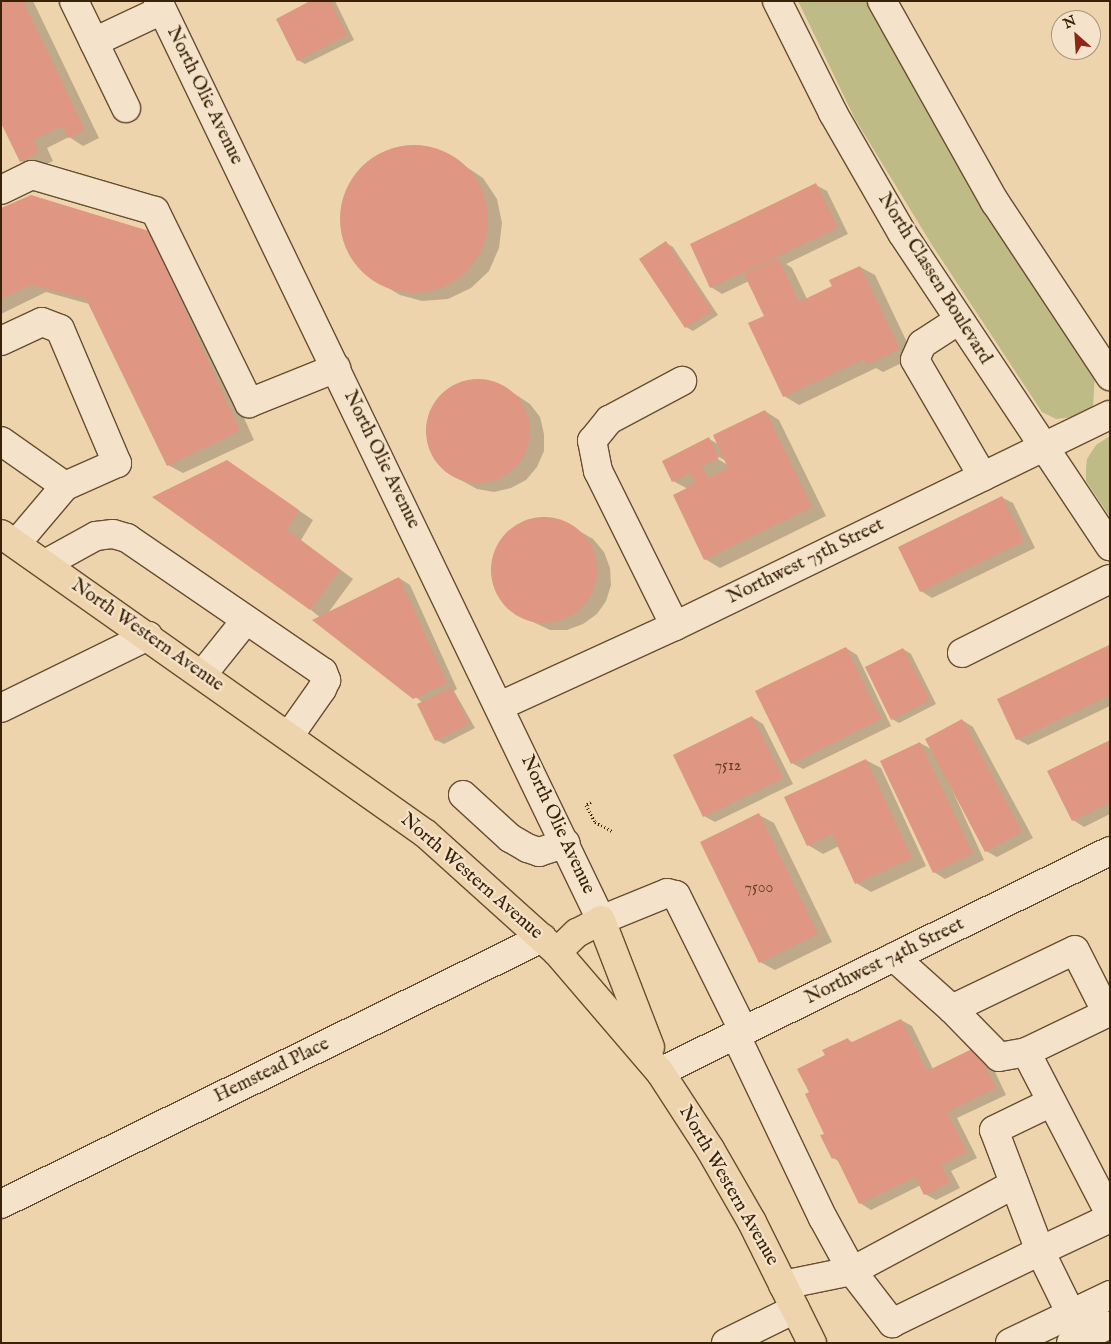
<!DOCTYPE html>
<html>
<head>
<meta charset="utf-8">
<style>
  body { margin:0 }
  #map { position:relative; width:1111px; height:1344px; overflow:hidden; background:#eed4ad; font-family:"IM FELL English",serif }
  div>[style] { position:absolute }
  .green>* { inset:0; background:#bebb86 }
  .shadow>* { inset:0; background:#0003 }
  .building>* { inset:0; background:#df9682 }
  .round { border-radius:50% }
  .path>* { height:3px; margin-top:-1.5px; transform-origin:0; background:repeating-linear-gradient(90deg,#392207 0 1px,transparent 0 3.5px) }
  .roads { filter:drop-shadow(1px 0 #664e30) drop-shadow(-1px 0 #664e30) drop-shadow(0 1px #664e30) drop-shadow(0 -1px #664e30) }
  .minor>* { height:28px; margin:-14px; padding:0 14px; transform-origin:14px; border-radius:14px; background:#f4e3ca }
  .major>* { height:28px; margin:-14px; padding:0 14px; transform-origin:14px; border-radius:14px; background:#eed4ad }
  span { translate:-50% -50%; white-space:nowrap; text-align:center; line-height:1.15; -webkit-text-stroke:4.5px #f4e3ca; paint-order:stroke }
  .number-label { font-size:16px; color:#623f26 }
  .number-label span { -webkit-text-stroke-width:0 }
  .street-label { font-size:19px; color:#392207 }
  .frame { position:absolute; inset:0; border:2px solid #392207; pointer-events:none }
  .north { position:absolute; left:1051px; top:10px; width:50px; height:50px; box-sizing:border-box; background:#f4e3ca; border:1px solid #a9967c; border-radius:50%; rotate:334deg; font-size:14px; font-weight:700; line-height:20px; text-align:center; color:#392207 }
  .north::after { content:''; display:block; margin:auto; width:18px; height:22px; background:#8f2418; clip-path:polygon(50% 0,100% 100%,50% 72%,0 100%) }
</style>
</head>
<body>
<div id="map">
  <div class="green">
    <i style="clip-path:polygon(798px 1px,871px 1px,935px 126px,984px 209px,1095px 374px,1093px 407px,1082px 416px,1056px 419px,1042px 412px,932px 245px,855px 119px)"></i>
    <i style="clip-path:polygon(1110px 436px,1110px 517px,1086px 481px,1086px 469px,1087px 459px,1096px 445px)"></i>
  </div>
  <div class="shadow">
    <i style="clip-path:polygon(1px 1px,33px 1px,99px 138px,83px 146px,69px 137px,47px 148px,53px 161px,36px 169px,21px 161px)"></i>
    <i style="clip-path:polygon(313px 1px,335px 1px,354px 40px,305px 64px,298px 60px)"></i>
    <i style="clip-path:polygon(423px 147px,447px 154px,483px 178px,497px 199px,502px 223px,499px 248px,489px 271px,471px 288px,448px 299px,422px 301px,400px 295px,365px 274px,351px 256px,342px 234px,341px 211px,348px 189px,360px 170px,378px 156px,400px 148px)"></i>
    <i style="clip-path:polygon(816px 185px,827px 191px,848px 234px,786px 264px,792px 268px,807px 299px,834px 287px,860px 267px,875px 275px,914px 357px,883px 372px,876px 368px,799px 405px,784px 396px,766px 316px,749px 281px,722px 294px,711px 287px,691px 245px)"></i>
    <i style="clip-path:polygon(1px 210px,149px 233px,164px 241px,254px 440px,183px 473px,168px 465px,89px 304px,46px 292px,1px 314px)"></i>
    <i style="clip-path:polygon(666px 243px,673px 247px,718px 315px,693px 331px,686px 327px)"></i>
    <i style="clip-path:polygon(485px 380px,501px 385px,530px 404px,540px 417px,544px 434px,544px 451px,537px 467px,526px 480px,511px 488px,494px 492px,477px 489px,446px 472px,435px 460px,428px 444px,426px 428px,430px 411px,439px 397px,452px 386px,468px 381px)"></i>
    <i style="clip-path:polygon(evenodd,765px 411px,779px 420px,826px 516px,720px 568px,705px 559px,688px 489px,673px 481px,709px 439px,718px 444px,765px 411px,714px 454px,726px 461px,726px 464px,713px 456px,714px 454px)"></i>
    <i style="clip-path:polygon(227px 462px,313px 520px,301px 540px,353px 579px,328px 613px,399px 578px,410px 585px,457px 689px,454px 691px,475px 728px,444px 744px,436px 740px,423px 703px,310px 609px)"></i>
    <i style="clip-path:polygon(1001px 497px,1013px 503px,1035px 548px,932px 598px,921px 591px)"></i>
    <i style="clip-path:polygon(547px 518px,564px 522px,593px 539px,604px 552px,610px 568px,611px 585px,606px 601px,597px 614px,583px 624px,567px 630px,550px 630px,518px 615px,504px 604px,495px 589px,491px 572px,494px 555px,502px 539px,514px 527px,530px 519px)"></i>
    <i style="clip-path:polygon(1110px 647px,1110px 706px,1028px 745px,1017px 739px,998px 699px)"></i>
    <i style="clip-path:polygon(846px 648px,857px 655px,891px 726px,803px 769px,792px 763px)"></i>
    <i style="clip-path:polygon(903px 649px,911px 654px,936px 704px,899px 723px,892px 719px)"></i>
    <i style="clip-path:polygon(752px 717px,763px 724px,793px 784px,715px 822px,704px 816px)"></i>
    <i style="clip-path:polygon(962px 720px,973px 727px,1033px 838px,997px 857px,986px 851px,944px 772px,984px 860px,945px 879px,934px 872px,920px 743px,933px 750px)"></i>
    <i style="clip-path:polygon(1110px 741px,1110px 814px,1084px 827px,1073px 820px)"></i>
    <i style="clip-path:polygon(866px 760px,881px 768px,926px 866px,871px 892px,856px 883px,839px 846px,823px 854px,808px 845px)"></i>
    <i style="clip-path:polygon(759px 815px,774px 823px,832px 942px,775px 970px,760px 962px)"></i>
    <i style="clip-path:polygon(901px 1020px,912px 1026px,933px 1069px,987px 1055px,1006px 1095px,957px 1118px,977px 1158px,951px 1171px,960px 1188px,936px 1200px,925px 1194px,921px 1185px,871px 1210px,860px 1203px,840px 1162px,833px 1158px,811px 1092px,826px 1056px,847px 1039px,854px 1043px)"></i>
  </div>
  <div class="building">
    <i style="clip-path:polygon(1px 1px,23px 1px,85px 130px,68px 138px,62px 126px,33px 140px,39px 152px,20px 162px,1px 123px)"></i>
    <i style="clip-path:polygon(310px 1px,330px 1px,347px 35px,297px 61px,276px 19px)"></i>
    <i class="round" style="left:340px;top:145px;width:148px;height:148px"></i>
    <i style="clip-path:polygon(816px 183px,838px 228px,710px 288px,690px 244px)"></i>
    <i style="clip-path:polygon(31px 195px,149px 231px,240px 431px,167px 466px,86px 299px,31px 285px,1px 299px,1px 208px)"></i>
    <i style="clip-path:polygon(666px 241px,712px 311px,685px 328px,639px 259px)"></i>
    <i style="clip-path:polygon(778px 258px,799px 302px,832px 286px,829px 280px,860px 266px,900px 349px,867px 365px,864px 359px,783px 397px,748px 323px,764px 316px,744px 274px)"></i>
    <i class="round" style="left:426px;top:379px;width:104px;height:104px"></i>
    <i style="clip-path:polygon(765px 410px,812px 507px,704px 560px,673px 495px,695px 484px,690px 473px,672px 482px,662px 461px,709px 437px,719px 458px,702px 466px,708px 478px,728px 468px,713px 435px)"></i>
    <i style="clip-path:polygon(227px 460px,299px 510px,287px 530px,340px 570px,310px 610px,152px 497px)"></i>
    <i style="clip-path:polygon(1002px 496px,1024px 541px,920px 592px,898px 547px)"></i>
    <i class="round" style="left:491px;top:517px;width:106px;height:106px"></i>
    <i style="clip-path:polygon(399px 577px,447px 683px,413px 699px,312px 620px)"></i>
    <i style="clip-path:polygon(1109px 645px,1110px 695px,1016px 740px,997px 699px)"></i>
    <i style="clip-path:polygon(846px 647px,881px 719px,791px 764px,755px 691px)"></i>
    <i style="clip-path:polygon(903px 648px,930px 700px,891px 720px,865px 667px)"></i>
    <i style="clip-path:polygon(451px 688px,469px 724px,435px 741px,417px 704px)"></i>
    <i style="clip-path:polygon(752px 716px,783px 778px,703px 817px,673px 755px)"></i>
    <i style="clip-path:polygon(962px 719px,1022px 832px,985px 852px,925px 739px)"></i>
    <i style="clip-path:polygon(1110px 740px,1110px 803px,1072px 821px,1047px 771px)"></i>
    <i style="clip-path:polygon(920px 742px,973px 854px,933px 873px,880px 761px)"></i>
    <i style="clip-path:polygon(866px 759px,912px 858px,855px 884px,832px 834px,807px 846px,784px 797px)"></i>
    <i style="clip-path:polygon(759px 813px,818px 934px,759px 963px,700px 842px)"></i>
    <i style="clip-path:polygon(901px 1019px,927px 1071px,976px 1047px,996px 1088px,947px 1112px,967px 1152px,941px 1165px,950px 1182px,924px 1195px,915px 1177px,859px 1204px,836px 1157px,832px 1159px,820px 1135px,824px 1134px,805px 1094px,809px 1092px,797px 1069px,825px 1055px,822px 1050px,848px 1038px,850px 1043px)"></i>
  </div>
  <div class="path">
    <i style="left:591px;top:802px;width:6px;rotate:149deg"></i>
    <i style="left:586px;top:805px;width:19px;rotate:62deg"></i>
    <i style="left:595px;top:822px;width:19px;rotate:28deg"></i>
  </div>
  <div class="roads">
    <div class="minor">
      <i style="left:74px;top:1px;width:119px;rotate:64.1deg"></i>
      <i style="left:158px;top:1px;width:1020px;rotate:64.26deg"></i>
      <i style="left:601px;top:920px;width:71px;rotate:-22.2deg"></i>
      <i style="left:667px;top:893px;width:9px;rotate:13deg"></i>
      <i style="left:676px;top:895px;width:153px;rotate:63.6deg"></i>
      <i style="left:777px;top:1px;width:125px;rotate:63.4deg"></i>
      <i style="left:833px;top:113px;width:138px;rotate:60.1deg"></i>
      <i style="left:902px;top:233px;width:376px;rotate:56.4deg"></i>
      <i style="left:882px;top:1px;width:231px;rotate:60.7deg"></i>
      <i style="left:995px;top:202px;width:209px;rotate:56.5deg"></i>
      <i style="left:94px;top:42px;width:75px;rotate:-25.2deg"></i>
      <i style="left:1px;top:190px;width:34px;rotate:-26deg"></i>
      <i style="left:32px;top:175px;width:128px;rotate:16.3deg"></i>
      <i style="left:155px;top:211px;width:214px;rotate:63.9deg"></i>
      <i style="left:249px;top:403px;width:94px;rotate:-21.9deg"></i>
      <i style="left:959px;top:320px;width:44px;rotate:147deg"></i>
      <i style="left:922px;top:344px;width:17px;rotate:114deg"></i>
      <i style="left:915px;top:360px;width:135px;rotate:59.8deg"></i>
      <i style="left:1px;top:341px;width:45px;rotate:-24.9deg"></i>
      <i style="left:42px;top:322px;width:19px;rotate:21deg"></i>
      <i style="left:60px;top:329px;width:146px;rotate:67deg"></i>
      <i style="left:117px;top:463px;width:57px;rotate:156.1deg"></i>
      <i style="left:1px;top:441px;width:78px;rotate:35.1deg"></i>
      <i style="left:65px;top:486px;width:76px;rotate:130.2deg"></i>
      <i style="left:45px;top:564px;width:58px;rotate:-28.8deg"></i>
      <i style="left:96px;top:536px;width:17px;rotate:-7deg"></i>
      <i style="left:113px;top:534px;width:15px;rotate:16deg"></i>
      <i style="left:127px;top:538px;width:237px;rotate:34.4deg"></i>
      <i style="left:323px;top:672px;width:9px;rotate:69deg"></i>
      <i style="left:326px;top:680px;width:10px;rotate:114deg"></i>
      <i style="left:322px;top:689px;width:57px;rotate:125.1deg"></i>
      <i style="left:675px;top:626px;width:173px;rotate:-116.4deg"></i>
      <i style="left:598px;top:471px;width:31px;rotate:-101deg"></i>
      <i style="left:592px;top:441px;width:27px;rotate:-51deg"></i>
      <i style="left:609px;top:420px;width:83px;rotate:-28.1deg"></i>
      <i style="left:962px;top:653px;width:165px;rotate:-26.6deg"></i>
      <i style="left:202px;top:675px;width:70px;rotate:-51.3deg"></i>
      <i style="left:500px;top:706px;width:192px;rotate:-24.6deg"></i>
      <i style="left:675px;top:626px;width:483px;rotate:-25.9deg"></i>
      <i style="left:1px;top:708px;width:164px;rotate:-26.1deg"></i>
      <i style="left:463px;top:795px;width:64px;rotate:42.5deg"></i>
      <i style="left:510px;top:838px;width:20px;rotate:30deg"></i>
      <i style="left:527px;top:848px;width:13px;rotate:18deg"></i>
      <i style="left:539px;top:852px;width:28px;rotate:-18deg"></i>
      <i style="left:894px;top:957px;width:78px;rotate:41.9deg"></i>
      <i style="left:952px;top:1009px;width:136px;rotate:-25.6deg"></i>
      <i style="left:1075px;top:950px;width:71px;rotate:63.1deg"></i>
      <i style="left:1107px;top:1013px;width:90px;rotate:154.3deg"></i>
      <i style="left:1026px;top:1052px;width:182px;rotate:62.6deg"></i>
      <i style="left:952px;top:1009px;width:67px;rotate:45.6deg"></i>
      <i style="left:999px;top:1057px;width:27px;rotate:-10deg"></i>
      <i style="left:736px;top:1036px;width:202px;rotate:64.5deg"></i>
      <i style="left:823px;top:1218px;width:60px;rotate:61.3deg"></i>
      <i style="left:852px;top:1271px;width:66px;rotate:52.4deg"></i>
      <i style="left:892px;top:1323px;width:165px;rotate:-25.9deg"></i>
      <i style="left:1040px;top:1251px;width:129px;rotate:-110.8deg"></i>
      <i style="left:994px;top:1130px;width:64px;rotate:-25.8deg"></i>
      <i style="left:660px;top:1072px;width:501px;rotate:-26.16deg"></i>
      <i style="left:1px;top:1204px;width:603px;rotate:-26.18deg"></i>
      <i style="left:783px;top:1285px;width:70px;rotate:-11.5deg"></i>
      <i style="left:852px;top:1271px;width:184px;rotate:-28.2deg"></i>
      <i style="left:1071px;top:1314px;width:70px;rotate:-116.2deg"></i>
      <i style="left:1040px;top:1251px;width:77px;rotate:-25.2deg"></i>
      <i style="left:726px;top:1343px;width:77px;rotate:-26.2deg"></i>
      <i style="left:1010px;top:1343px;width:111px;rotate:-25.6deg"></i>
      <i style="left:1071px;top:1343px;width:39px;rotate:-26deg"></i>
    </div>
    <div class="major">
      <i style="left:1px;top:534px;width:520px;rotate:35.22deg"></i>
      <i style="left:426px;top:834px;width:176px;rotate:42deg"></i>
      <i style="left:557px;top:952px;width:158px;rotate:49.4deg"></i>
      <i style="left:660px;top:1072px;width:92px;rotate:57deg"></i>
      <i style="left:710px;top:1149px;width:84px;rotate:60.1deg"></i>
      <i style="left:752px;top:1222px;width:135px;rotate:63.6deg"></i>
      <i style="left:557px;top:952px;width:28px;rotate:-44deg"></i>
      <i style="left:577px;top:933px;width:27px;rotate:-28deg"></i>
      <i style="left:601px;top:920px;width:136px;rotate:68.9deg"></i>
    </div>
  </div>
  <div class="number-label">
    <span style="left:728px;top:766px">7512</span>
    <span style="left:759px;top:888px">7500</span>
  </div>
  <div class="street-label">
    <span style="left:204px;top:96px;rotate:64deg">North Olie Avenue</span>
    <span style="left:934px;top:279px;rotate:58deg">North Classen Boulevard</span>
    <span style="left:381px;top:460px;rotate:64deg">North Olie Avenue</span>
    <span style="left:806px;top:562px;rotate:-26deg">Northwest 75th Street</span>
    <span style="left:147px;top:636px;rotate:35deg">North Western Avenue</span>
    <span style="left:557px;top:825px;rotate:65deg">North Olie Avenue</span>
    <span style="left:471px;top:877px;rotate:41deg">North Western Avenue</span>
    <span style="left:885px;top:962px;rotate:-26deg">Northwest 74th Street</span>
    <span style="left:272px;top:1071px;rotate:-26deg">Hemstead Place</span>
    <span style="left:728px;top:1186px;rotate:60deg">North Western Avenue</span>
  </div>
  <div class="frame"></div>
  <div class="north">N</div>
</div>
</body>
</html>
